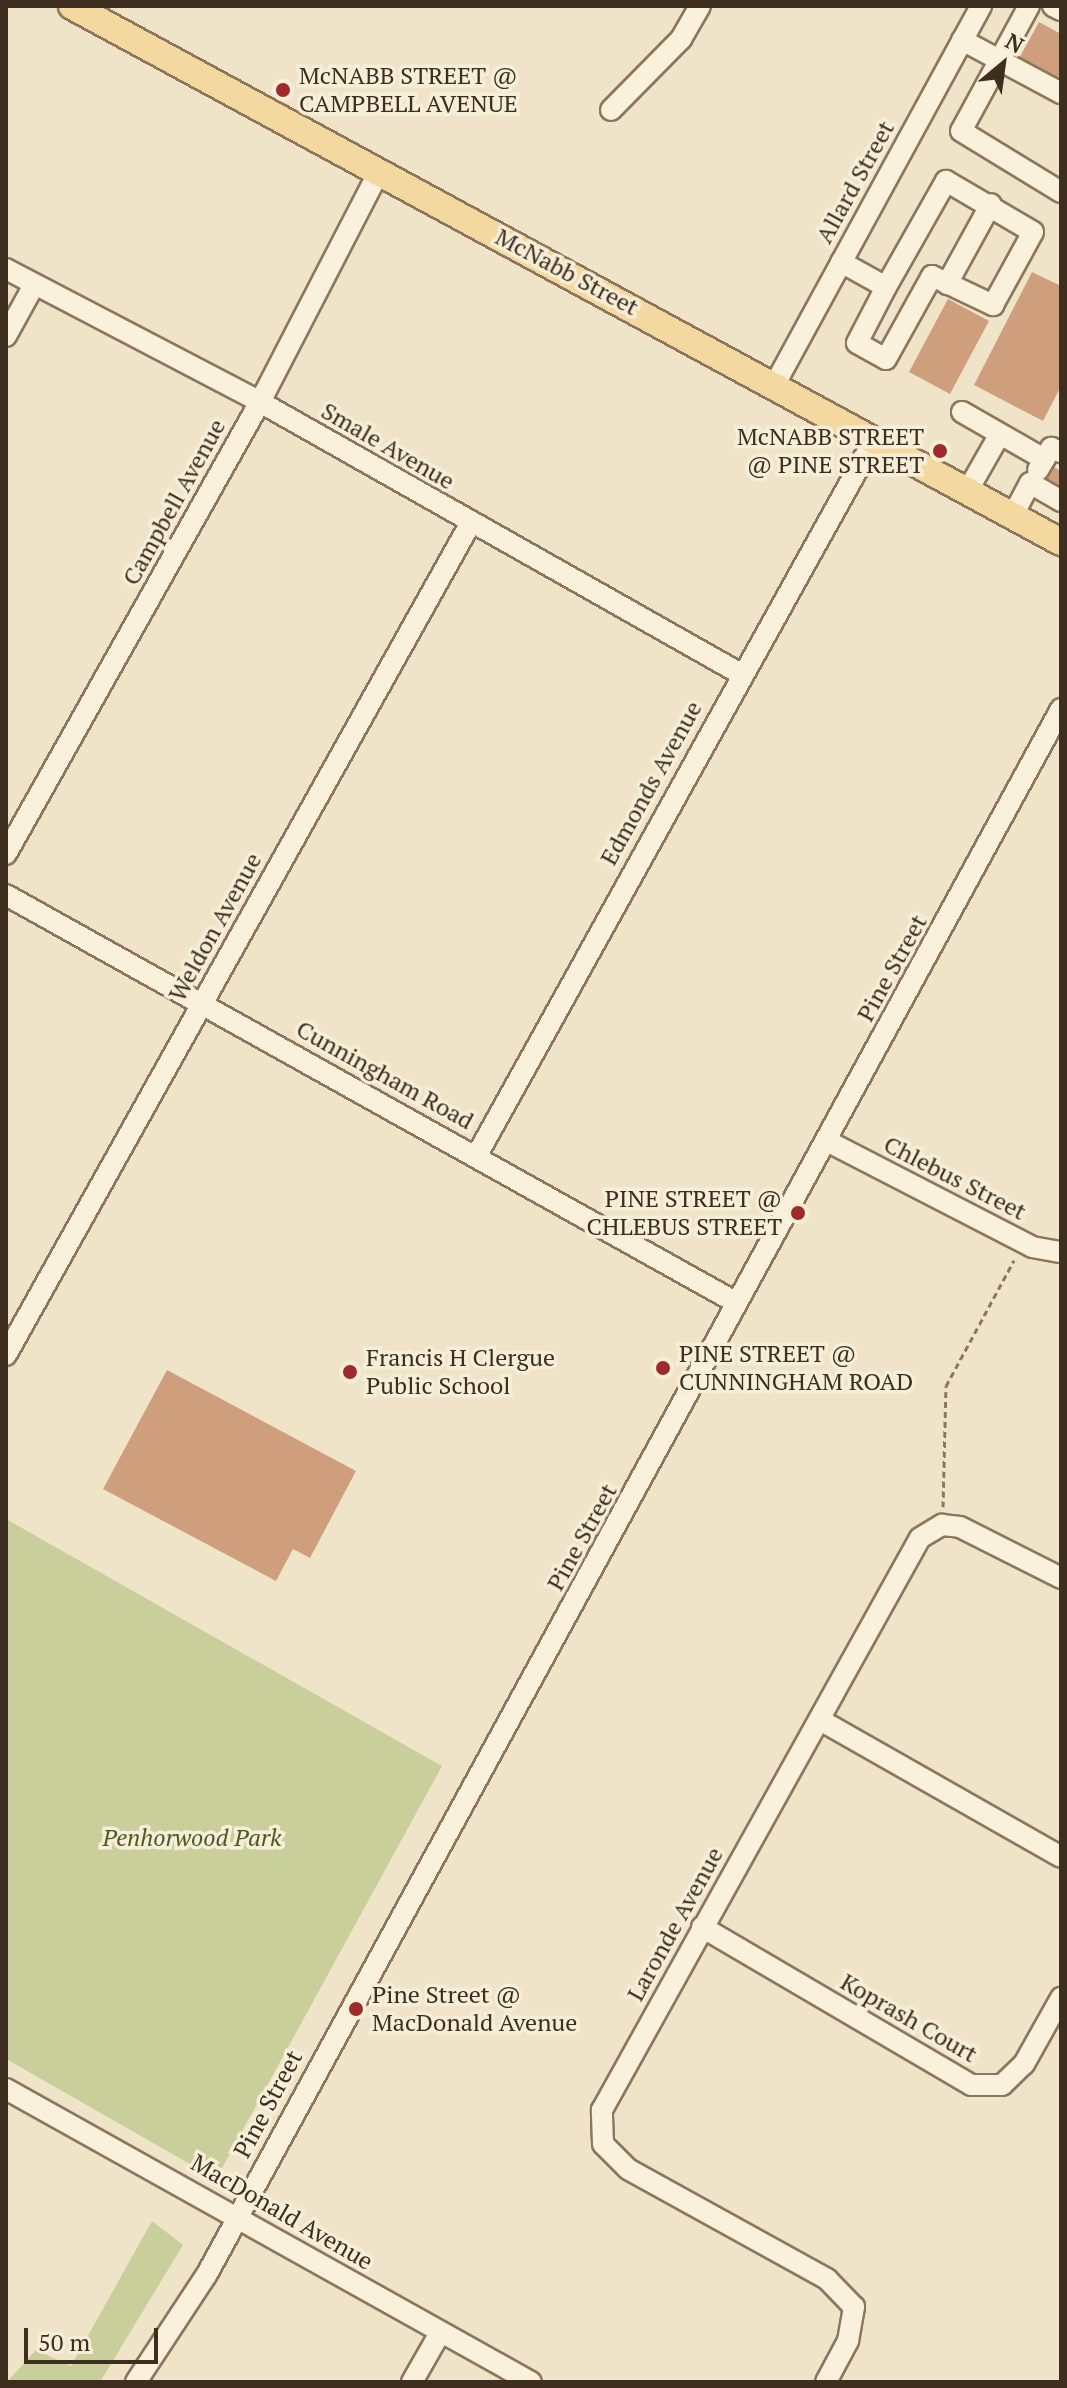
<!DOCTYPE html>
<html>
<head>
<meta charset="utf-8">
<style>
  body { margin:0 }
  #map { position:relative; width:1067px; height:2388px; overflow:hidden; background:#f0e4c8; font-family:"PT Serif",serif }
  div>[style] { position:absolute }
  .green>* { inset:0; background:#c9cf9b }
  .building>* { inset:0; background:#cf9f7d }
  .path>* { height:3px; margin-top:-1.5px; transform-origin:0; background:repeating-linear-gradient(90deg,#8d765c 0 6px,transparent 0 10px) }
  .roads { filter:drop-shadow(2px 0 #8d765c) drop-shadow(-2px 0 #8d765c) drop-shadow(0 2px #8d765c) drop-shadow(0 -2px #8d765c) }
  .minor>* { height:20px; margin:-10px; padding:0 10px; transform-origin:10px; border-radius:10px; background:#faf1dc }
  .major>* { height:26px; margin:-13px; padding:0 13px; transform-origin:13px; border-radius:13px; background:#f3d9a0 }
  .dots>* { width:22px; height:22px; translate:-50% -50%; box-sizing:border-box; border:4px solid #f7eed8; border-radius:50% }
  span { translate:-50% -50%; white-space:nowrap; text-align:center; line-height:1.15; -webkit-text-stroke:7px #f7eed8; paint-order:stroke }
  .poi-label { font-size:24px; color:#3d2e20 }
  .left { translate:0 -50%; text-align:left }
  .right { translate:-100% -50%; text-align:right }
  .street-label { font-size:24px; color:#3d2e20 }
  .park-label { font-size:24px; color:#4d5a26; font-style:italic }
  .frame { position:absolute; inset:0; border:8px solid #3d2e20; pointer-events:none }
  .north { position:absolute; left:963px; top:24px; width:80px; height:80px; -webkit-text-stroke:6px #f7eed8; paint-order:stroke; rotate:29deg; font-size:22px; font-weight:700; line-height:32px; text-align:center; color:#3d2e20 }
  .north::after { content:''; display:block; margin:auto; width:28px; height:36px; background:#3d2e20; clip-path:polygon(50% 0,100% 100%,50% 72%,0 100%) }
  .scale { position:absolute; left:24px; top:2328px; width:134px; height:36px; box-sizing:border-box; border:4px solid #3d2e20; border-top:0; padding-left:10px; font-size:24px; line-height:28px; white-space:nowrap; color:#3d2e20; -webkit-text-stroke:6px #f7eed8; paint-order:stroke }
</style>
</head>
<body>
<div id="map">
  <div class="green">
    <i style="clip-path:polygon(6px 1519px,442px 1766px,216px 2179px,6px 2059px)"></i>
    <i style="clip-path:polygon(152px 2221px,183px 2245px,100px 2382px,7px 2382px,36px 2350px,71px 2366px)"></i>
  </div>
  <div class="building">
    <i style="clip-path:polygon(1039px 22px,1061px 34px,1061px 86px,1017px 62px)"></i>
    <i style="clip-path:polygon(1032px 272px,1061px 286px,1061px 386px,1043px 421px,974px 385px)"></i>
    <i style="clip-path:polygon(948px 299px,989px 321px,950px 394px,909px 372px)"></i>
    <i style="clip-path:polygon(1050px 465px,1061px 471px,1061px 492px,1042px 481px)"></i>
    <i style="clip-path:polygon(167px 1370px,356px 1471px,310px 1558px,293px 1549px,276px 1581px,103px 1489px)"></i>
  </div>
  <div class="path">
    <i style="left:943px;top:1507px;width:121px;rotate:-88.6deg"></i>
    <i style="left:946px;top:1386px;width:143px;rotate:-61.6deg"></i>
  </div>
  <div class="roads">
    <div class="minor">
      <i style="left:1029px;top:6px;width:142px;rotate:118.5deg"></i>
      <i style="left:961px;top:131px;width:117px;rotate:31.4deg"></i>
      <i style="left:1053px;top:6px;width:9px;rotate:27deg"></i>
      <i style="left:962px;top:40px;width:112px;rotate:28.2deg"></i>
      <i style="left:611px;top:110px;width:100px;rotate:-45.4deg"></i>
      <i style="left:681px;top:39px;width:38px;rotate:-60deg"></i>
      <i style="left:841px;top:262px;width:51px;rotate:29.1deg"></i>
      <i style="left:886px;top:287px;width:63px;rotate:117.4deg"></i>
      <i style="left:857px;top:343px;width:33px;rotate:29deg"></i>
      <i style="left:886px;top:359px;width:95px;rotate:-61deg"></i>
      <i style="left:932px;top:276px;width:68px;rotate:25.4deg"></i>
      <i style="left:993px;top:305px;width:83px;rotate:-61.3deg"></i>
      <i style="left:1033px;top:232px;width:101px;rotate:-149.6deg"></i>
      <i style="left:946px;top:181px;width:122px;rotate:119.5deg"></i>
      <i style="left:6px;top:269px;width:287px;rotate:27.6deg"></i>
      <i style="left:260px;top:402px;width:553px;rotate:29.49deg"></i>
      <i style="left:947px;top:284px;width:91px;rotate:-61.2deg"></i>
      <i style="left:6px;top:336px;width:58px;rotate:-61.2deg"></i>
      <i style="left:775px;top:384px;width:430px;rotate:-61.4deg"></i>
      <i style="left:962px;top:412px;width:95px;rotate:29.8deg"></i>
      <i style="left:1038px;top:470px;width:26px;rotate:-59deg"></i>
      <i style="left:1051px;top:448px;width:11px;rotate:22deg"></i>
      <i style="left:968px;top:490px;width:64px;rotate:-60.3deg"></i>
      <i style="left:1013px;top:515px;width:36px;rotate:-62deg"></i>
      <i style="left:1030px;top:483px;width:36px;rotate:30deg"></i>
      <i style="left:6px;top:854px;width:518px;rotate:-60.67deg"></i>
      <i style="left:260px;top:402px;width:260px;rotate:-62.7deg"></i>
      <i style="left:6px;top:895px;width:837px;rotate:29.17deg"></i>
      <i style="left:827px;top:1141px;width:231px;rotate:27.3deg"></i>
      <i style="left:1032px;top:1247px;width:29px;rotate:10deg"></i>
      <i style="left:477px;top:1155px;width:820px;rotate:-60.97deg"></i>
      <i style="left:6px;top:1355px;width:952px;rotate:-60.82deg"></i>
      <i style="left:820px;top:1720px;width:277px;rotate:29.6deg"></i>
      <i style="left:702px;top:1927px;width:312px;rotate:30.4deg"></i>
      <i style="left:971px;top:2085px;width:31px"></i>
      <i style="left:1002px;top:2085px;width:30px;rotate:-44deg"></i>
      <i style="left:1024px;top:2064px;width:76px;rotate:-60.7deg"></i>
      <i style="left:6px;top:2089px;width:601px;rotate:29.17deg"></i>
      <i style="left:136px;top:2382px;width:129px;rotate:-56.7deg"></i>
      <i style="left:207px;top:2274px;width:1783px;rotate:-61.38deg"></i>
      <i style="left:412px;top:2382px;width:56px;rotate:-60.3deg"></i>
      <i style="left:826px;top:2382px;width:47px;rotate:-61.8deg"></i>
      <i style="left:848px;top:2341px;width:35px;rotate:-80deg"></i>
      <i style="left:854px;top:2307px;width:39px;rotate:-134deg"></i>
      <i style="left:827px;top:2279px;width:227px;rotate:-151.1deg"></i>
      <i style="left:628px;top:2169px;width:35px;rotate:-135deg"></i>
      <i style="left:603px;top:2144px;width:34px;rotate:-92deg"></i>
      <i style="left:602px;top:2110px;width:654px;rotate:-60.93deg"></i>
      <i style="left:920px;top:1538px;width:26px;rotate:-31deg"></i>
      <i style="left:942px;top:1525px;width:18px;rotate:6deg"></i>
      <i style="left:960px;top:1527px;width:113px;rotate:26.8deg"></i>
    </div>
    <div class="major">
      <i style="left:72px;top:6px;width:1125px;rotate:28.46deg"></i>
    </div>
  </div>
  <div class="dots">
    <i style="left:283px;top:90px;background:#9e2a2b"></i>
    <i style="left:940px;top:451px;background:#9e2a2b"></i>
    <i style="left:798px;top:1213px;background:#9e2a2b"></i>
    <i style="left:663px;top:1368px;background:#9e2a2b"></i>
    <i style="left:350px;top:1372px;background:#9e2a2b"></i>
    <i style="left:356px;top:2009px;background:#9e2a2b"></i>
  </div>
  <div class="poi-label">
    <span class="left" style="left:299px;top:90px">McNABB STREET @<br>CAMPBELL AVENUE</span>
    <span class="right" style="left:924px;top:451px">McNABB STREET<br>@ PINE STREET</span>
    <span class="right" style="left:782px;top:1213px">PINE STREET @<br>CHLEBUS STREET</span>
    <span class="left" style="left:679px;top:1368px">PINE STREET @<br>CUNNINGHAM ROAD</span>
    <span class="left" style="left:366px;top:1372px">Francis H Clergue<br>Public School</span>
    <span class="left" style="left:372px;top:2009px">Pine Street @<br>MacDonald Avenue</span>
  </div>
  <div class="street-label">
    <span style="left:855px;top:182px;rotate:-61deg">Allard Street</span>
    <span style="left:567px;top:272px;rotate:28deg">McNabb Street</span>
    <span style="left:388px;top:446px;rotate:30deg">Smale Avenue</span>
    <span style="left:174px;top:502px;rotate:-61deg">Campbell Avenue</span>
    <span style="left:651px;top:783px;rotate:-61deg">Edmonds Avenue</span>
    <span style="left:215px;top:927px;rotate:-61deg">Weldon Avenue</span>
    <span style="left:892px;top:968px;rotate:-61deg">Pine Street</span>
    <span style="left:385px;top:1075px;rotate:29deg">Cunningham Road</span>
    <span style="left:955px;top:1178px;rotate:27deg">Chlebus Street</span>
    <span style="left:582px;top:1537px;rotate:-61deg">Pine Street</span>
    <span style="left:675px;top:1924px;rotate:-61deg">Laronde Avenue</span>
    <span style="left:909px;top:2018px;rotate:30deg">Koprash Court</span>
    <span style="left:268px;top:2104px;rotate:-62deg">Pine Street</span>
    <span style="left:282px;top:2212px;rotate:30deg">MacDonald Avenue</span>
  </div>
  <div class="park-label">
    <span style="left:192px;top:1838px">Penhorwood Park</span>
  </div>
  <div class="frame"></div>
  <div class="north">N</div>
  <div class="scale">50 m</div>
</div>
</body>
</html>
